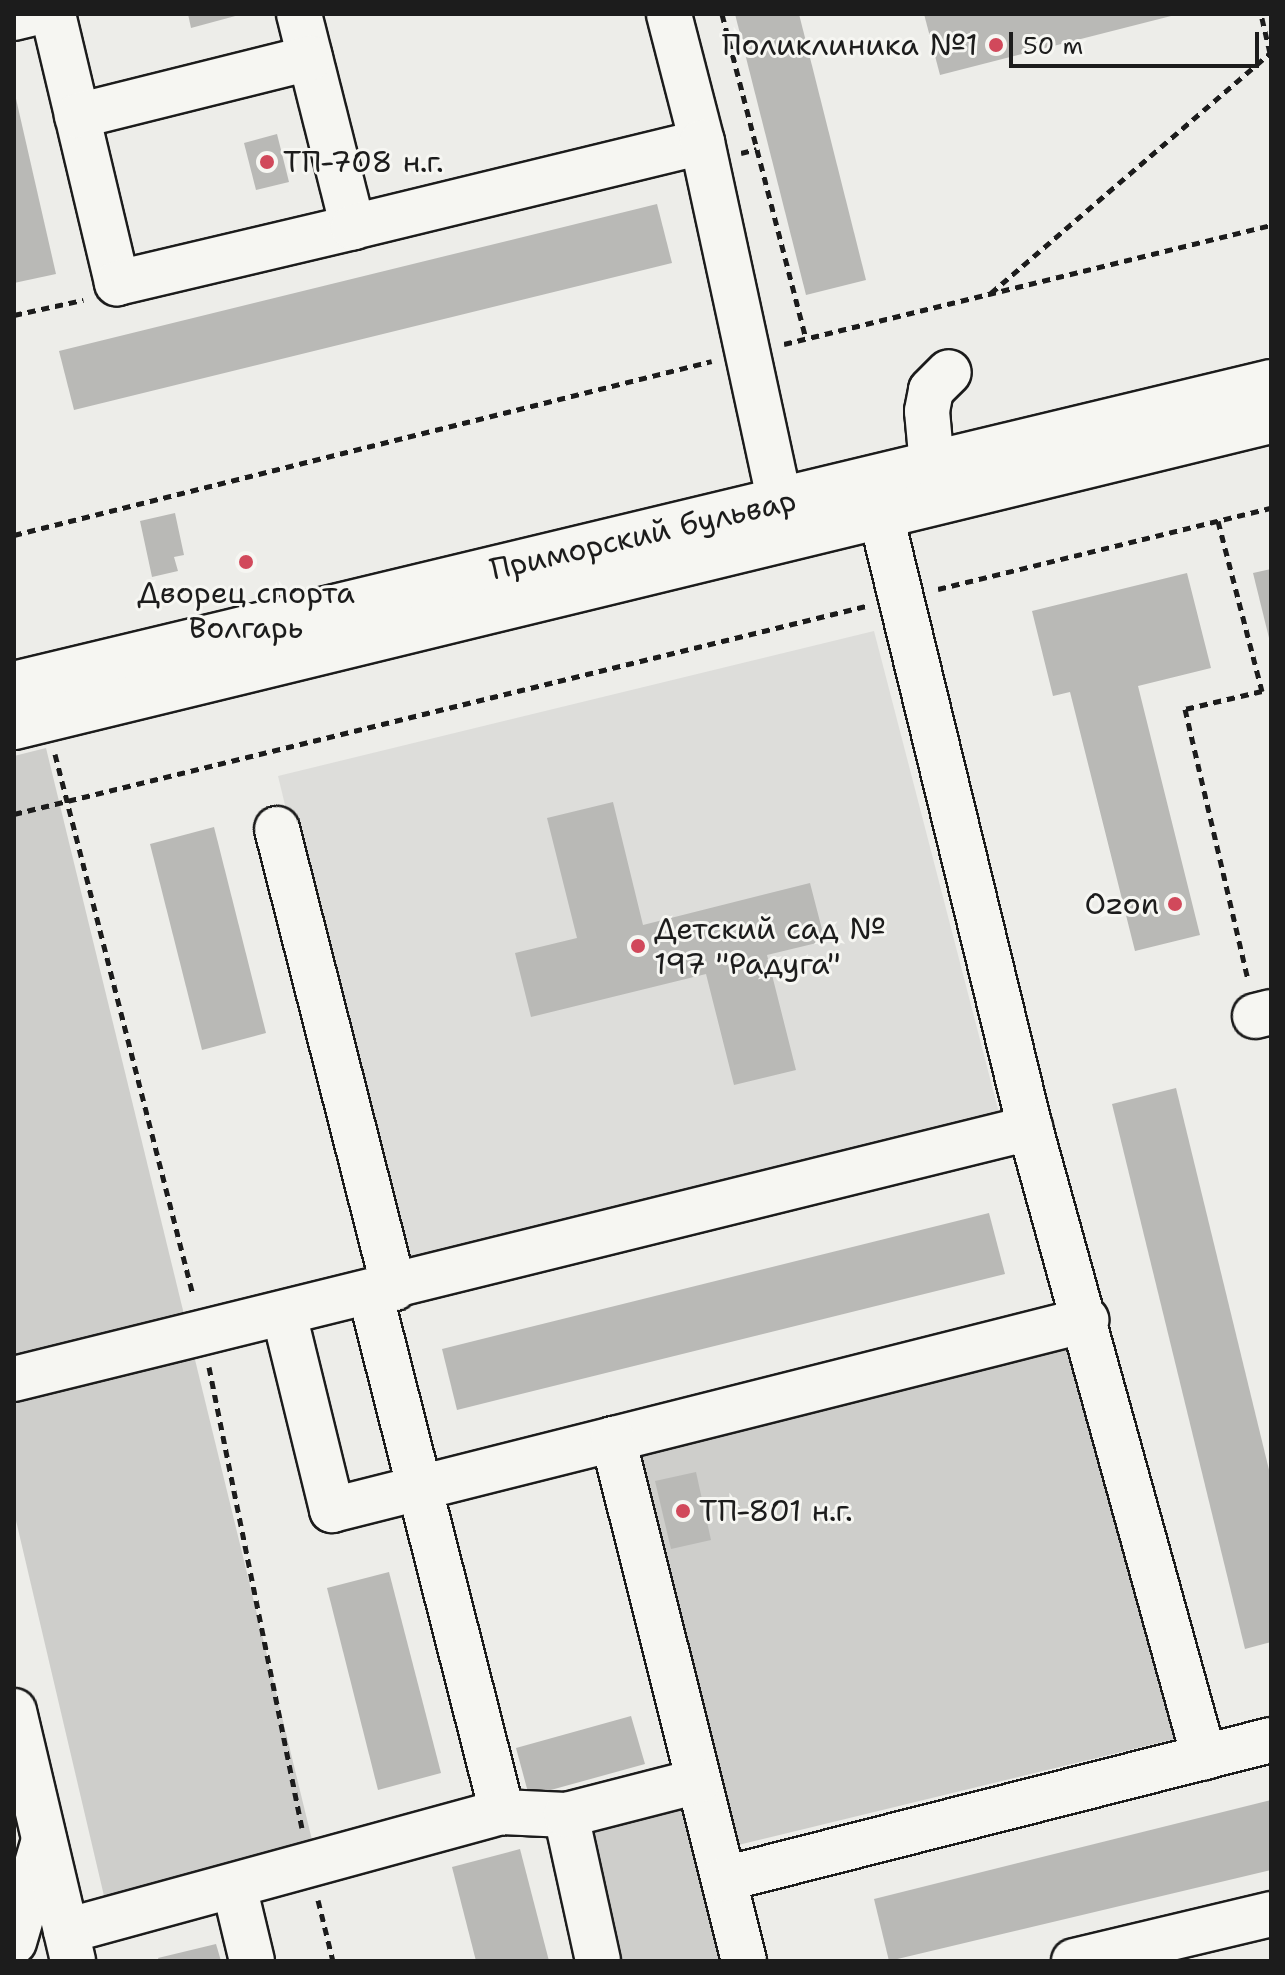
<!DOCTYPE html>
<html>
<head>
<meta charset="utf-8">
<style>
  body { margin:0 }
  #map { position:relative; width:1285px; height:1975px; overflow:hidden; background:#edede9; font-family:"Shantell Sans",sans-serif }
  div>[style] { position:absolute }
  .built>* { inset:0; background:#ddddda }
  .green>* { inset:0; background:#cececb }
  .building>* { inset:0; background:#b9b9b6 }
  .path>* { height:5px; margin-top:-2.5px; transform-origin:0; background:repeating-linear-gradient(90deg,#1c1c1c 0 8px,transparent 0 14px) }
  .roads { filter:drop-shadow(2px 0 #1c1c1c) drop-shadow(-2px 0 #1c1c1c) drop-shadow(0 2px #1c1c1c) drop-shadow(0 -2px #1c1c1c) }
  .minor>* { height:44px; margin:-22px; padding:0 22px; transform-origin:22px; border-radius:22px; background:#f6f6f2 }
  .major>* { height:44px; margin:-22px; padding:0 22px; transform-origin:22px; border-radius:22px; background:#f6f6f2 }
  .dots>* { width:22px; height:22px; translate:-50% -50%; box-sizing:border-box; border:4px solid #f6f6f2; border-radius:50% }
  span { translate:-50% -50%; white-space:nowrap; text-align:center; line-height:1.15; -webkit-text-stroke:6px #f6f6f2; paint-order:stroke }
  .poi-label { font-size:30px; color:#1c1c1c }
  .right { translate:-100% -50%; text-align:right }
  .left { translate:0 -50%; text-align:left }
  .street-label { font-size:30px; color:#1c1c1c }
  .frame { position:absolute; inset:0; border:16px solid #1c1c1c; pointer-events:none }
  .scale { position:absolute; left:1009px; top:32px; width:250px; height:36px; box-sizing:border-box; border:4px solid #1c1c1c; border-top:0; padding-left:10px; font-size:24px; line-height:28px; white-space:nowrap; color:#1c1c1c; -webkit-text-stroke:6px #f6f6f2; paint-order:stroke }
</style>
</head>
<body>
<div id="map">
  <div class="built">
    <i style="clip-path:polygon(874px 631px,1000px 1117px,398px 1273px,278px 776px)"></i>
  </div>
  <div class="green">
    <i style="clip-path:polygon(46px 748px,313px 1844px,104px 1896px,14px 1512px,14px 756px)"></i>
    <i style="clip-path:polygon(1082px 1342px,1183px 1737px,738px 1845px,639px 1454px)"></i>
    <i style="clip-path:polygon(689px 1795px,731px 1961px,612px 1961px,582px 1823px)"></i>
  </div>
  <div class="building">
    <i style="clip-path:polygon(188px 14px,239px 14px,239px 15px,191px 28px)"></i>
    <i style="clip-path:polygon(735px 14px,799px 14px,866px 280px,806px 295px)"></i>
    <i style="clip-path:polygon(924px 14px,1175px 14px,1175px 15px,940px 75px)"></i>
    <i style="clip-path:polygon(14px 90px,56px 274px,14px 283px)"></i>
    <i style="clip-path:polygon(277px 134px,289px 182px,256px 190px,244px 143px)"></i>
    <i style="clip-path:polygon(657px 204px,672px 263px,74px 410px,59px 351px)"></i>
    <i style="clip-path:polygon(175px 513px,184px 555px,174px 557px,178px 571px,152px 577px,140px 521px)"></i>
    <i style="clip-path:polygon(1271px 569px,1271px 642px,1270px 642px,1253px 573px)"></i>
    <i style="clip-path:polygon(1187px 573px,1211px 668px,1138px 686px,1200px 935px,1135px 951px,1070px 692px,1053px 696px,1032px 611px)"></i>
    <i style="clip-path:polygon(613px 802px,643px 925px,810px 883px,825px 941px,767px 955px,796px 1070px,734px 1085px,706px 974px,531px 1017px,515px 953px,577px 938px,547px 818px)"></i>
    <i style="clip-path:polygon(214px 827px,266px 1033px,202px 1050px,150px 844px)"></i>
    <i style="clip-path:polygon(1176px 1088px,1271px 1478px,1271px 1642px,1245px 1649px,1112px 1104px)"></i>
    <i style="clip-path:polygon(989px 1213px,1005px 1274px,457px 1410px,442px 1349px)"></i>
    <i style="clip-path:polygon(696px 1472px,711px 1540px,671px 1549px,655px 1481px)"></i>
    <i style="clip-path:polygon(389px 1572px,441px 1773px,378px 1790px,327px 1588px)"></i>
    <i style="clip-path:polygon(631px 1716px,645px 1764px,529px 1796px,516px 1748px)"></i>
    <i style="clip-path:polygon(1271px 1800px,1271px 1870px,889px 1961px,874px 1899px)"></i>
    <i style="clip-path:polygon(520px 1849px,549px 1961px,476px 1961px,452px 1867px)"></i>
    <i style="clip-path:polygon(216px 1944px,221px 1961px,159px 1961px,158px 1958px)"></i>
  </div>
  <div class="path">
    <i style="left:722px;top:14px;width:335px;rotate:75.5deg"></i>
    <i style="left:741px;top:153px;width:16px;rotate:-14deg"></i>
    <i style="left:991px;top:293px;width:368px;rotate:-40.7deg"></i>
    <i style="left:1270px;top:53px;width:40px;rotate:-103deg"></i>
    <i style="left:14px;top:315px;width:71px;rotate:-12.3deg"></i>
    <i style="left:784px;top:344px;width:501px;rotate:-13.73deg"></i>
    <i style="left:1218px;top:521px;width:176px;rotate:75.5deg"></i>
    <i style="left:1262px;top:691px;width:79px;rotate:166.8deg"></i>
    <i style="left:1185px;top:709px;width:278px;rotate:76.9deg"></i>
    <i style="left:14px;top:535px;width:719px;rotate:-14deg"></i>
    <i style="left:938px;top:589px;width:343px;rotate:-13.7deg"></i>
    <i style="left:55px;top:754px;width:558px;rotate:75.69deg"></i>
    <i style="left:14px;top:814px;width:877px;rotate:-13.72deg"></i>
    <i style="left:209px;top:1367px;width:470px;rotate:78.6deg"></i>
    <i style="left:318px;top:1900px;width:63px;rotate:76.2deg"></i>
  </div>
  <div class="roads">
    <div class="minor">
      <i style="left:53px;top:14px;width:277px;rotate:76.6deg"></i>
      <i style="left:117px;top:283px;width:243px;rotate:-13.3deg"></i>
      <i style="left:299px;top:14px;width:220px;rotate:75.8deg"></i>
      <i style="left:353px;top:227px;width:359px;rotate:-13.7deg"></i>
      <i style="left:702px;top:142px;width:132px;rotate:-104.5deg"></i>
      <i style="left:14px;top:18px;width:16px;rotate:-14deg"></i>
      <i style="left:77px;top:116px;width:240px;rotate:-14deg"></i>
      <i style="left:702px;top:142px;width:369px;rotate:77.8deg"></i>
      <i style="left:932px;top:465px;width:54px;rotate:-95.3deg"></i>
      <i style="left:927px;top:411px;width:21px;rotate:-79deg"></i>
      <i style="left:931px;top:390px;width:25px;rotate:-45deg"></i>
      <i style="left:881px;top:516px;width:630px;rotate:76.32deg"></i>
      <i style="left:1030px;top:1128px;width:653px;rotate:74.54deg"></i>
      <i style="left:277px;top:829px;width:474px;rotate:75.7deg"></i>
      <i style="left:1255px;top:1016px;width:16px;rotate:-14deg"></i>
      <i style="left:370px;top:1293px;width:536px;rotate:75.73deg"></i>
      <i style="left:284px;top:1314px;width:202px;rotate:76.2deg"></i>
      <i style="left:332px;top:1510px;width:778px;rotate:-14.14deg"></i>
      <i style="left:14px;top:1379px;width:1047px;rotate:-13.88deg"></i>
      <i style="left:613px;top:1439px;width:538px;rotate:75.91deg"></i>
      <i style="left:566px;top:1815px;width:149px;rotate:77.6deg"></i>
      <i style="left:724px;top:1879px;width:564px;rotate:-14.26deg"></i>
      <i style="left:234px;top:1886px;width:77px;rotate:76.5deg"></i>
      <i style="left:66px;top:1931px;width:452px;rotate:-15.3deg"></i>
      <i style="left:502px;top:1812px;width:64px;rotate:2.7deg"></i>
      <i style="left:566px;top:1815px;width:136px;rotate:-14.4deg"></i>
      <i style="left:14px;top:1942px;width:106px;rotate:-73.6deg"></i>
      <i style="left:1074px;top:1961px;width:203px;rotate:-13.4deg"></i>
    </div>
    <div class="major">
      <i style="left:14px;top:684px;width:1293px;rotate:-13.51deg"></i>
      <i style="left:14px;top:727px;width:1294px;rotate:-13.68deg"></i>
      <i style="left:14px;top:1711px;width:257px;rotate:76.7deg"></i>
    </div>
  </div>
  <div class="dots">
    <i style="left:996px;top:45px;background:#d1495b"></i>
    <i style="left:267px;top:162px;background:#d1495b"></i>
    <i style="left:246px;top:562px;background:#d1495b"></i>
    <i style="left:1175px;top:904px;background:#d1495b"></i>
    <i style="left:638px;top:946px;background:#d1495b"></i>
    <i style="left:683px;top:1511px;background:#d1495b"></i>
  </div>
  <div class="poi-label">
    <span class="right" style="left:978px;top:45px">Поликлиника №1</span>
    <span class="left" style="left:283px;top:162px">ТП-708 н.г.</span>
    <span style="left:246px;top:610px">Дворец спорта<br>Волгарь</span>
    <span class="right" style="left:1159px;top:904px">Ozon</span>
    <span class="left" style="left:654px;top:946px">Детский сад №<br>197 "Радуга"</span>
    <span class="left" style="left:699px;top:1511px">ТП-801 н.г.</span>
  </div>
  <div class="street-label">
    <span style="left:643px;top:535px;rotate:-13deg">Приморский бульвар</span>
  </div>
  <div class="frame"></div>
  <div class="scale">50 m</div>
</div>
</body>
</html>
